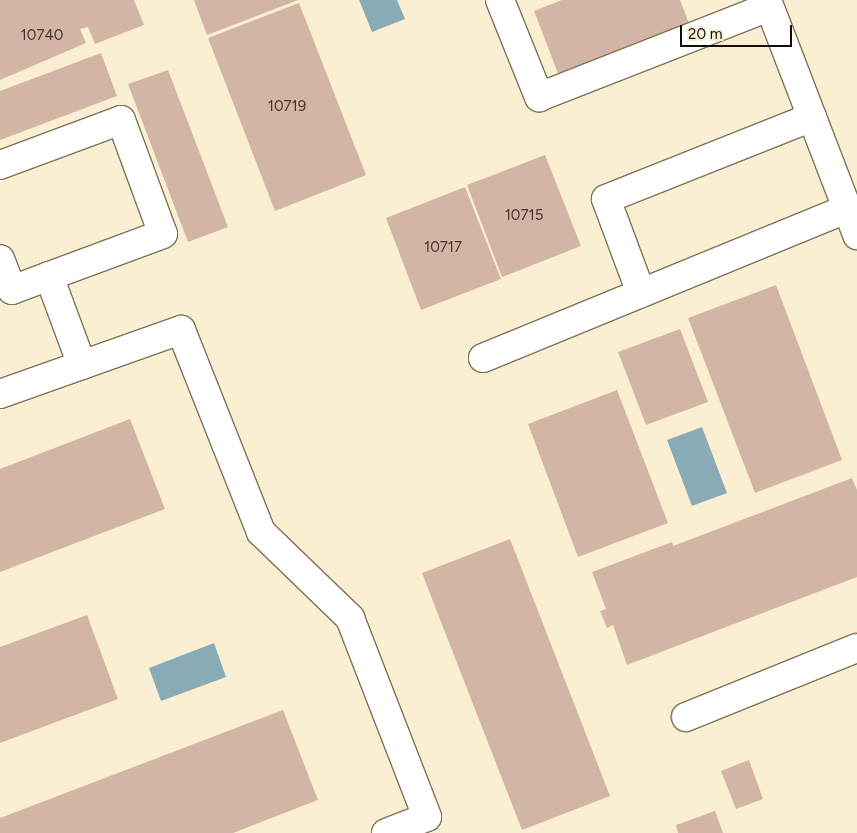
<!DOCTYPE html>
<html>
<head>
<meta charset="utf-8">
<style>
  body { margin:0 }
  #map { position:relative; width:857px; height:833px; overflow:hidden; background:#fbefd3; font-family:Figtree,sans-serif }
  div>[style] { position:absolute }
  .water>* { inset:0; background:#88abb6 }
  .building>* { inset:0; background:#d3b5a5 }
  .roads { filter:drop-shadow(1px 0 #7e735a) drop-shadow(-1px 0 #7e735a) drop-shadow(0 1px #7e735a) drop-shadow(0 -1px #7e735a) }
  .minor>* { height:28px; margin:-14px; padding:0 14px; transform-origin:14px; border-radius:14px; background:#fff }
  span { translate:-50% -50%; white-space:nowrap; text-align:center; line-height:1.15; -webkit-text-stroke:4px #fbefd3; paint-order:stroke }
  .number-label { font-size:15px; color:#42382d }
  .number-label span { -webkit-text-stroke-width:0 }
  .scale { position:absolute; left:680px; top:25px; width:112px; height:22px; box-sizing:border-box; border:2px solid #120e05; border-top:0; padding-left:6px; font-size:15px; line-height:18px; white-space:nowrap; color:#120e05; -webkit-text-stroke:4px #fbefd3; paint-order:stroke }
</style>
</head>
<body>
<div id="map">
  <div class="water">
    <i style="clip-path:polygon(359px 0,397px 0,405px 19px,372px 32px)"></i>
    <i style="clip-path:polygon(702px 427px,727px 493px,692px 506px,667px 440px)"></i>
    <i style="clip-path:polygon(214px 643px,226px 677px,161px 701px,149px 668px)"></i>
  </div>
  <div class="building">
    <i style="clip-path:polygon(0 0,134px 0,144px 25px,95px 44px,88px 27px,80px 29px,86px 43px,0 80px)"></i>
    <i style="clip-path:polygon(194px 0,298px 0,207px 35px)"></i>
    <i style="clip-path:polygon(562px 0,680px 0,690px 26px,559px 76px,534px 11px)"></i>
    <i style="clip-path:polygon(299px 3px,366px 175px,275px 211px,208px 38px)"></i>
    <i style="clip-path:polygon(101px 53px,117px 96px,0 140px,0 91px)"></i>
    <i style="clip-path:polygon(168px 70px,228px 227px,188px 242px,128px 84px)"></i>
    <i style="clip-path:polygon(545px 155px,581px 246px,502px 277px,467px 185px)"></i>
    <i style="clip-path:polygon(465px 187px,501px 279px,421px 310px,386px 218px)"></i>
    <i style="clip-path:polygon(776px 285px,842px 460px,755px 493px,688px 318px)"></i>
    <i style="clip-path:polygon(680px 329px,708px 402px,646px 425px,618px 352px)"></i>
    <i style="clip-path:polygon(617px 390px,668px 523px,578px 557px,528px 424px)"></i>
    <i style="clip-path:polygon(130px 419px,165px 509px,0 572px,0 469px)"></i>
    <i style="clip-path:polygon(852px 478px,857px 490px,857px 577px,627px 665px,613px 625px,607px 628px,600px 611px,606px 609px,592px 572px,672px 542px,673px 546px)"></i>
    <i style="clip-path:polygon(510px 539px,610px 796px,522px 830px,422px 573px)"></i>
    <i style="clip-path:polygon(87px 615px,118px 699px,0 743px,0 647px)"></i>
    <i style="clip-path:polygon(283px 710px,318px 800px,233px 833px,0 833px,0 818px)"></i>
    <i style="clip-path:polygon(749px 760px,763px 799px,736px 809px,721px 771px)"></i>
    <i style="clip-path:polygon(715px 811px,723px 833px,678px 833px,676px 825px)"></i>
  </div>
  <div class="roads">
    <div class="minor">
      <i style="left:500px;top:0;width:105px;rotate:68.1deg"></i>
      <i style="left:539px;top:97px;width:247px;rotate:-21.4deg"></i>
      <i style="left:767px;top:0;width:252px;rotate:69deg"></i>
      <i style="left:0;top:165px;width:129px;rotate:-20.4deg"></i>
      <i style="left:121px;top:120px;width:121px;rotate:69.8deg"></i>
      <i style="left:163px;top:234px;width:161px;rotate:159.7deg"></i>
      <i style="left:12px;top:290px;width:33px;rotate:-111deg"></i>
      <i style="left:49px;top:276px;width:95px;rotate:69.7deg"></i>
      <i style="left:641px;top:293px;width:100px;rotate:-110.4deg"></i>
      <i style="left:606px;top:199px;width:222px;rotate:-21.7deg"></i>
      <i style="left:483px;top:358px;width:393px;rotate:-22.3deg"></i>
      <i style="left:0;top:394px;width:192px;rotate:-19.5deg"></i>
      <i style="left:181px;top:330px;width:217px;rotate:68.4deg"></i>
      <i style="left:261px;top:532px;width:124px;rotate:44deg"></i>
      <i style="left:350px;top:618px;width:213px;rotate:68.8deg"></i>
      <i style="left:427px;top:817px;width:44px;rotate:158.7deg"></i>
      <i style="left:686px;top:717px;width:184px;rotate:-22deg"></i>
    </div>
  </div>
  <div class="number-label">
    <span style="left:42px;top:36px">10740</span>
    <span style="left:287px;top:107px">10719</span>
    <span style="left:524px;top:216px">10715</span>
    <span style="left:443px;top:248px">10717</span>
  </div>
  <div class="scale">20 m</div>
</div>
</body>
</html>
